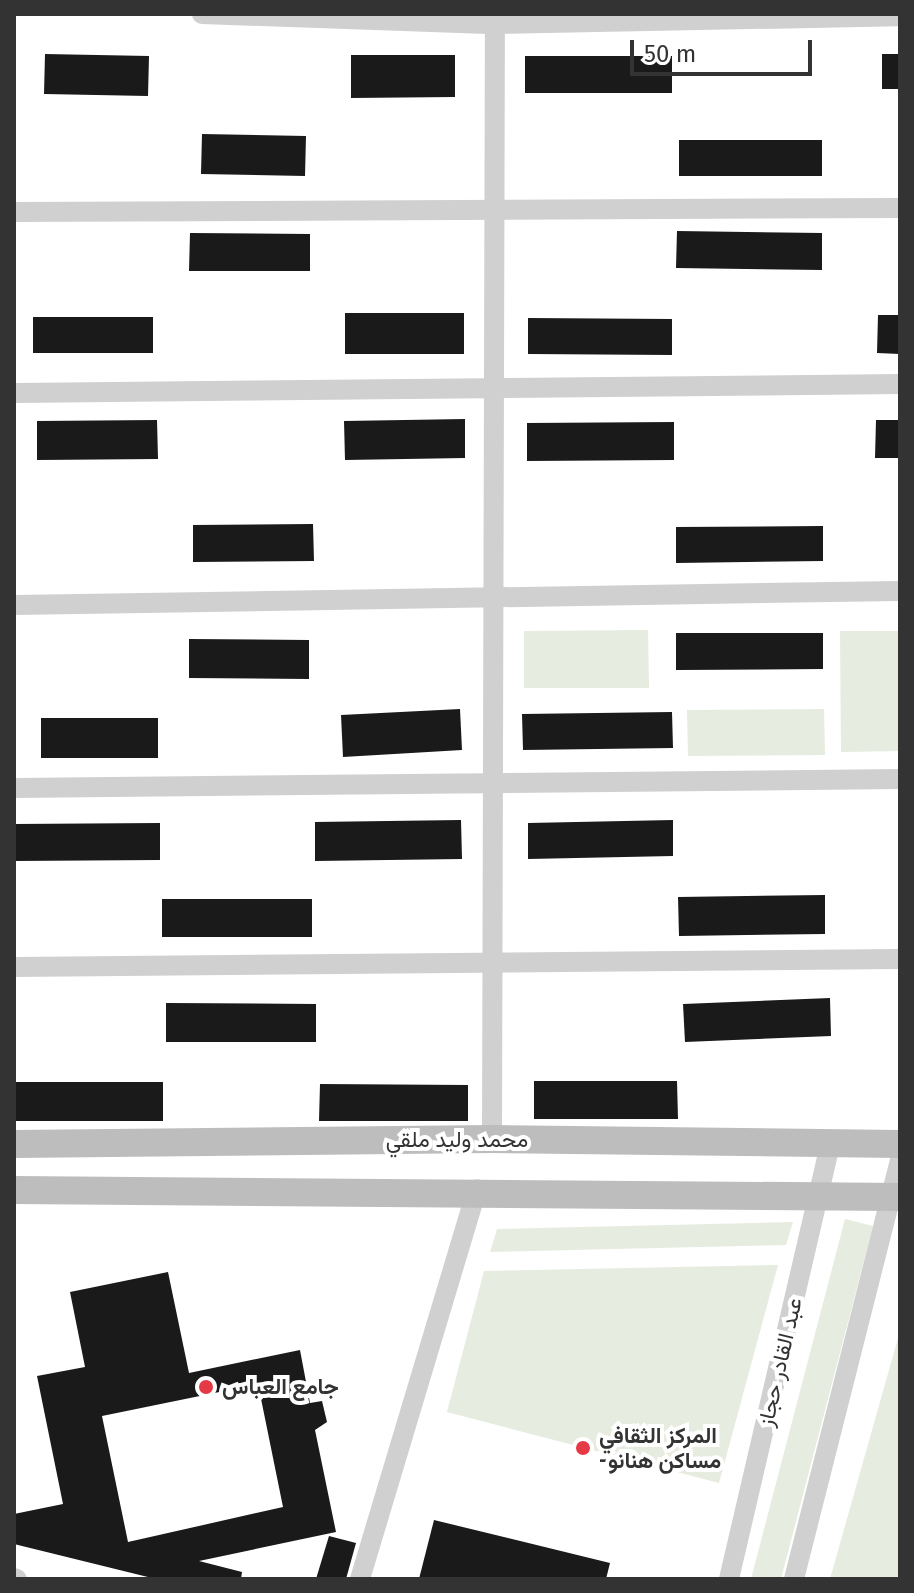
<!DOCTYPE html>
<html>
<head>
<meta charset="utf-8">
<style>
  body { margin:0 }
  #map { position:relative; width:914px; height:1593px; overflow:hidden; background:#fff; font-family:"Fira Sans",Vazirmatn,sans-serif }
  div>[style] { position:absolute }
  .green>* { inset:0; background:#e6ecdf }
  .building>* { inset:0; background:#1a1a1a }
  .street>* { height:20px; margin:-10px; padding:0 10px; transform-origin:10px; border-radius:10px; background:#d0d0d0 }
  .secondary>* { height:28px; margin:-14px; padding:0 14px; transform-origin:14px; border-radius:14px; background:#bdbdbd }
  .dots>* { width:22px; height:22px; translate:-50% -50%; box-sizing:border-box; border:4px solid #fff; border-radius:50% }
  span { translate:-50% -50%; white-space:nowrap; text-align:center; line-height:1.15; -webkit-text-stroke:8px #fff; paint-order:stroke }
  .street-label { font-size:22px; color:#333 }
  .poi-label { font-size:22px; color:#333; font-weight:700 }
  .left { translate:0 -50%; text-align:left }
  .frame { position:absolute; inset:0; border:16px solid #333; pointer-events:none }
  .scale { position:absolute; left:630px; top:40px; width:182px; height:36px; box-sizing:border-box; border:4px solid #333; border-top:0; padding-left:10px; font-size:24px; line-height:28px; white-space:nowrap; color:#333; -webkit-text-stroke:6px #fff; paint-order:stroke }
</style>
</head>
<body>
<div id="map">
  <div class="green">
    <i style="clip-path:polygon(648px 630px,649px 688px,524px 688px,524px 631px)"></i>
    <i style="clip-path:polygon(840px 631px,900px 631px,900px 751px,841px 752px)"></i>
    <i style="clip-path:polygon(824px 709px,825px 755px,688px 756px,687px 710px)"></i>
    <i style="clip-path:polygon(845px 1219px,873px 1226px,781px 1579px,751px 1579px)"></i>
    <i style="clip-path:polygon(793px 1222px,786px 1245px,490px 1252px,497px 1229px)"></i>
    <i style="clip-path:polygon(778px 1265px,719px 1483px,447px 1412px,484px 1271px)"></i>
    <i style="clip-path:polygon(900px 1331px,900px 1579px,830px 1579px)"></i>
  </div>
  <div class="building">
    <i style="clip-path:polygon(45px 54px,149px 56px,148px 96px,44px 94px)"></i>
    <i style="clip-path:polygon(882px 54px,900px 54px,900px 89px,882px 89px)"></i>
    <i style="clip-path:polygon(351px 55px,455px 55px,455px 97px,351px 98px)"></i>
    <i style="clip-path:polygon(525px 56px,672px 56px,672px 93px,525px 93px)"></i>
    <i style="clip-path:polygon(202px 134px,306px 136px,305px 176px,201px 174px)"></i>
    <i style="clip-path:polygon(679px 140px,822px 140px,822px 176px,679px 176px)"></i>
    <i style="clip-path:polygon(677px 231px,822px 233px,822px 270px,676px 268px)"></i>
    <i style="clip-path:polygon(190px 233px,310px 234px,310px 271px,189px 271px)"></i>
    <i style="clip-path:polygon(345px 313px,464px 313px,464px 354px,345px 354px)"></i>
    <i style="clip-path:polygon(878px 315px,900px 315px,900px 354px,877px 353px)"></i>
    <i style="clip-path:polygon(33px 317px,153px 317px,153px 353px,33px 353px)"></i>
    <i style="clip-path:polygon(528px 318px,672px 319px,672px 355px,528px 354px)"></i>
    <i style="clip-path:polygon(465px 419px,465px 458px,345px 460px,344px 421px)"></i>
    <i style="clip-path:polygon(157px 420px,158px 459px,37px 460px,37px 421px)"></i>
    <i style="clip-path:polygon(876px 420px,900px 420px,900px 458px,875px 458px)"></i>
    <i style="clip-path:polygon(674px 422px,674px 460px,527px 461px,527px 423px)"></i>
    <i style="clip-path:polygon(313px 524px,314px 561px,193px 562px,193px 525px)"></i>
    <i style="clip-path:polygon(823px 526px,823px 561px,676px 563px,676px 527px)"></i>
    <i style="clip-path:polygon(676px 633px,823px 633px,823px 669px,676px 670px)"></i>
    <i style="clip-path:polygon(189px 639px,309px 640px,309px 679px,189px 678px)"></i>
    <i style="clip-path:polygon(460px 709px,462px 750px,343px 757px,341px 715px)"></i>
    <i style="clip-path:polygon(672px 712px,673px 748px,523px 750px,522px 714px)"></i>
    <i style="clip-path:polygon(41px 718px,158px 718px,158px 758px,41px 758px)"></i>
    <i style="clip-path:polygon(461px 820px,462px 859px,315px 861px,315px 822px)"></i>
    <i style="clip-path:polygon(673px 820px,673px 856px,528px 859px,528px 823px)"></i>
    <i style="clip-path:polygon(160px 823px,160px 860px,14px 861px,14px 824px)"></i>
    <i style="clip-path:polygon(825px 895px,825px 934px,679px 936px,678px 897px)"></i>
    <i style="clip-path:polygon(162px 899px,312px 899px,312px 937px,162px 937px)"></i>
    <i style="clip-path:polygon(830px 998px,831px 1036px,685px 1042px,683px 1004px)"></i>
    <i style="clip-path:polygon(166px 1003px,316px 1004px,316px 1042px,166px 1042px)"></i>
    <i style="clip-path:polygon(534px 1081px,677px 1081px,678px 1119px,534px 1119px)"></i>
    <i style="clip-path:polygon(15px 1082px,163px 1082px,163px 1121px,15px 1121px)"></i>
    <i style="clip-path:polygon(320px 1084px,468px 1085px,468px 1121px,319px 1121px)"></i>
    <i style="clip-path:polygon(evenodd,168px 1272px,189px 1373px,300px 1350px,310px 1403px,322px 1401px,327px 1422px,315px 1430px,336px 1532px,199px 1561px,242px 1572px,241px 1579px,156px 1579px,14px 1544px,14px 1514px,63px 1504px,37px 1376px,85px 1367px,70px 1292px,168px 1272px,258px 1384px,283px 1507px,128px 1542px,102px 1416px,258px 1384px)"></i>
    <i style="clip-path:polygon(434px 1520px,610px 1563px,606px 1579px,419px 1579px)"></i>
    <i style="clip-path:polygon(329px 1536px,356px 1543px,346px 1579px,316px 1579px)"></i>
  </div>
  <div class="street">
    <i style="left:202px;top:14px;width:293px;rotate:2deg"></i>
    <i style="left:495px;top:24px;width:405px;rotate:-1.1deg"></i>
    <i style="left:14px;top:212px;width:886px;rotate:-0.26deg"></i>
    <i style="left:14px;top:393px;width:886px;rotate:-0.58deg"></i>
    <i style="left:14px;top:605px;width:886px;rotate:-0.91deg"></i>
    <i style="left:14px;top:788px;width:886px;rotate:-0.58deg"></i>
    <i style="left:14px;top:967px;width:886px;rotate:-0.52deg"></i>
    <i style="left:492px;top:1139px;width:1125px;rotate:-89.85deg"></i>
    <i style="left:14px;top:1578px;width:3px;rotate:18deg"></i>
    <i style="left:360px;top:1579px;width:407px;rotate:-73.3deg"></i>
    <i style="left:729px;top:1579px;width:446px;rotate:-76.9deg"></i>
    <i style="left:794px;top:1579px;width:432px;rotate:-75.8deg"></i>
  </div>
  <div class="secondary">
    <i style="left:14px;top:1144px;width:478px;rotate:-0.6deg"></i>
    <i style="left:492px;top:1139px;width:408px;rotate:0.7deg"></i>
    <i style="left:14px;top:1190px;width:886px;rotate:0.45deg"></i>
  </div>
  <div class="dots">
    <i style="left:206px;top:1387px;background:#e63946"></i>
    <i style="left:583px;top:1448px;background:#e63946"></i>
  </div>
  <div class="street-label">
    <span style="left:457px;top:1140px">محمد وليد ملقي</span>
    <span style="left:780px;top:1362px;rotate:-77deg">عبد القادر حجاز</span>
  </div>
  <div class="poi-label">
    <span class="left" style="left:222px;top:1387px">جامع العباس</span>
    <span class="left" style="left:599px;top:1448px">المركز الثقافي<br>-مساكن هنانو</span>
  </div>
  <div class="frame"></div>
  <div class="scale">50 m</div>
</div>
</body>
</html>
